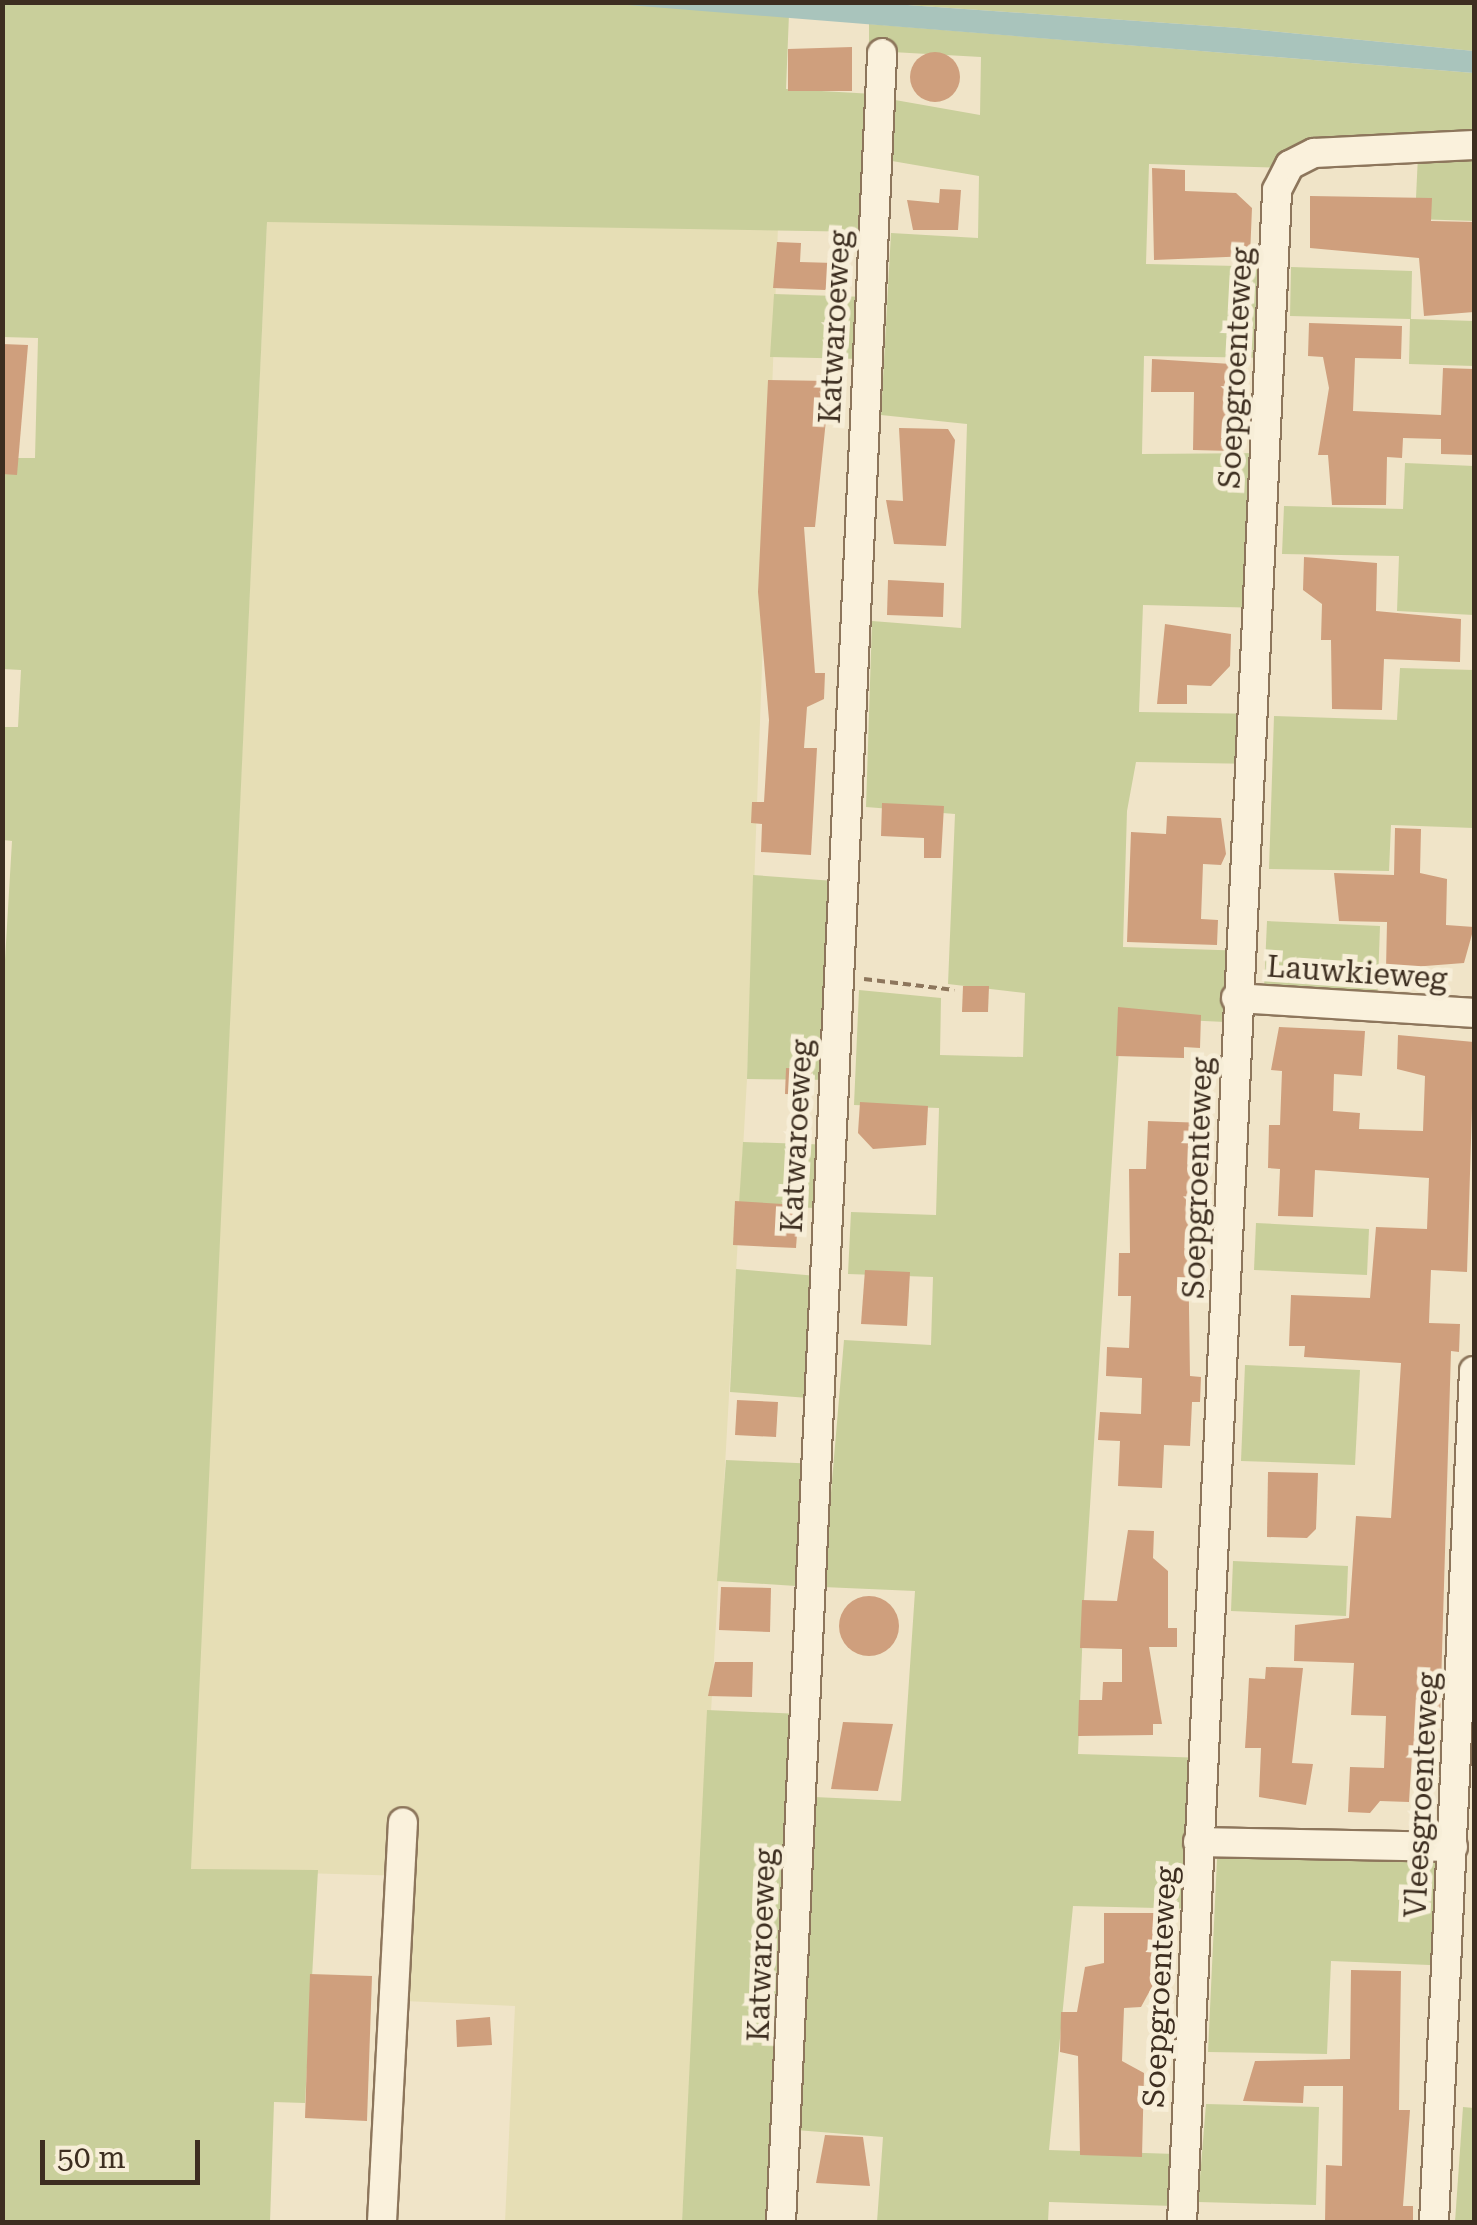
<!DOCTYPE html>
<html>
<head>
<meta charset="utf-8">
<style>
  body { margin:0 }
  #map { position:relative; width:1477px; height:2225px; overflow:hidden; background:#f0e4c8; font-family:"Roboto Serif",serif }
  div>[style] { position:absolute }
  .farmland>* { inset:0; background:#e6deb5 }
  .green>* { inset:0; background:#c9cf9b }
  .water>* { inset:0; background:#a9c4bc }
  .building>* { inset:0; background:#cf9f7d }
  .round { border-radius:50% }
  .path>* { height:4px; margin-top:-2px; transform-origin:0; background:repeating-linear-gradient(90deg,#8d765c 0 8px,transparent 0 13px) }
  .roads { filter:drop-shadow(2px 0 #8d765c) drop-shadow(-2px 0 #8d765c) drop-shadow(0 2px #8d765c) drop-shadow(0 -2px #8d765c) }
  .minor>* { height:28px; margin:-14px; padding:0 14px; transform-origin:14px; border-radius:14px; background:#faf1dc }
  span { translate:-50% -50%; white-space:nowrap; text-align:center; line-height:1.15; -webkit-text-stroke:10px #f7eed8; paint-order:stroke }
  .street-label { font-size:30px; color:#3d2e20 }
  .frame { position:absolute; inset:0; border:5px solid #3d2e20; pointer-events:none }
  .scale { position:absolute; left:40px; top:2140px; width:160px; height:45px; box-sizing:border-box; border:5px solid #3d2e20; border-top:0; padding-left:12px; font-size:30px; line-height:35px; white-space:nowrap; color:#3d2e20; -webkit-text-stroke:8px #f7eed8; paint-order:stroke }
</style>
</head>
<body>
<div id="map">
  <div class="farmland">
    <i style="clip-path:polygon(267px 221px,778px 227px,747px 1079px,682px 2222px,505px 2222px,515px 2006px,404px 2001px,408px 1876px,190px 1870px)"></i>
  </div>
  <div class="green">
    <i style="clip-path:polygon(617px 2px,789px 14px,786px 89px,874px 94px,869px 232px,267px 222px,191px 1869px,318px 1870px,305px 2103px,274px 2102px,270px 2222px,3px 2222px,2px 1010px,12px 841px,3px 840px,2px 727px,18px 727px,21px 670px,3px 669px,3px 458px,35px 458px,38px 338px,3px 337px,3px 3px)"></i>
    <i style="clip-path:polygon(879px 3px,1474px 3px,1474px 51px,1239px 28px)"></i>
    <i style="clip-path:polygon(869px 24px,1474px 73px,1474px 138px,1285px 168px,1149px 164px,1146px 264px,1278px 267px,1274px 358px,1144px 356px,1142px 454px,1271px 453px,1265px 608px,1143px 605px,1139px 712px,1261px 714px,1259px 764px,1136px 762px,1127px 811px,1123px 947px,1250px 951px,1246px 1023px,1121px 1017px,1084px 1601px,1078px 1754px,1207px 1758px,1201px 1909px,1073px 1906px,1049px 2150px,1176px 2154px,1173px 2206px,1049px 2202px,1048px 2222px,877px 2222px,883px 2137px,796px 2130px,814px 1797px,901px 1801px,915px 1591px,823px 1587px,844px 1340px,931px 1345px,933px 1277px,848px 1274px,851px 1212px,936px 1215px,939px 1108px,854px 1105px,859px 990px,941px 998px,940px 1055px,1023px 1057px,1025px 993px,948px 984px,955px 814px,866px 807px,872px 621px,961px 628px,967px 424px,881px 415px,891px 233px,978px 238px,979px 176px,892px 161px,895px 100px,980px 115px,981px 57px,892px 52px,869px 45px)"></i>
    <i style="clip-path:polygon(1474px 154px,1474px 221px,1415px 219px,1418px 155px)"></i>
    <i style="clip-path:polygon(1291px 267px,1412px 271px,1411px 319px,1474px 321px,1474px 366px,1409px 364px,1410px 319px,1290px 316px)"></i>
    <i style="clip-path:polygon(774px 294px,867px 297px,864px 359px,770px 357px)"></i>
    <i style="clip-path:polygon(1405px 463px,1474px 466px,1474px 615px,1397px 611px,1399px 556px,1282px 554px,1284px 506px,1403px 509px)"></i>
    <i style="clip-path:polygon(1400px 668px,1474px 670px,1474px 828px,1391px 825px,1389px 871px,1269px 869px,1274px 716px,1397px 720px)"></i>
    <i style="clip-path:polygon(753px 875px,848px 882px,840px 1080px,747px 1079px)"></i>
    <i style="clip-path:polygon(1267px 921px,1380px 926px,1377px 1010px,1264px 989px)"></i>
    <i style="clip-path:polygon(743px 1142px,836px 1145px,833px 1209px,739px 1204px)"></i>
    <i style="clip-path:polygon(1256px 1223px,1369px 1229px,1367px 1275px,1254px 1270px)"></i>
    <i style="clip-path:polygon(736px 1269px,829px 1277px,822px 1399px,730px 1392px)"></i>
    <i style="clip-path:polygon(1245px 1365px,1360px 1370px,1355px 1465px,1241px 1461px)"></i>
    <i style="clip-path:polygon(726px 1460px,819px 1464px,811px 1587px,717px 1581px)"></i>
    <i style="clip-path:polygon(1233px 1561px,1348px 1566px,1346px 1616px,1231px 1611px)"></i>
    <i style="clip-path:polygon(707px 1710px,801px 1714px,777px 2222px,682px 2222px)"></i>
    <i style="clip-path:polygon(1235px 1851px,1439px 1862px,1454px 1966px,1331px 1961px,1327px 2054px,1208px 2052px,1217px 1859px)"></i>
    <i style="clip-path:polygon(1206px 2104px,1319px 2107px,1316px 2205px,1198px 2202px)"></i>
    <i style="clip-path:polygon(1463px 2107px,1474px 2108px,1474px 2222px,1455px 2222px)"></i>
  </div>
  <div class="water">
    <i style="clip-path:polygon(603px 3px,879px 3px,1239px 28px,1474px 51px,1474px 73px)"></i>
  </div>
  <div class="building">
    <i style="clip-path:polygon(852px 47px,852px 91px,788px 91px,788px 49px)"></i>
    <i class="round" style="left:910px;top:52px;width:50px;height:50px"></i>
    <i style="clip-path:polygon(1152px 168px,1185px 170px,1185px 191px,1236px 193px,1252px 208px,1250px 256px,1154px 260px)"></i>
    <i style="clip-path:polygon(940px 189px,961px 190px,958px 230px,913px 230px,907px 200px,939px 203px)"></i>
    <i style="clip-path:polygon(1310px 196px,1432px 198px,1431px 221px,1474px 222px,1474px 312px,1424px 316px,1419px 258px,1310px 248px)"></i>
    <i style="clip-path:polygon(777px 242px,801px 243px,800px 262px,834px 263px,834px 281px,825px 290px,773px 288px)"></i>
    <i style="clip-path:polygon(1309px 323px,1402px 326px,1401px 359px,1355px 358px,1353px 411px,1441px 415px,1443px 368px,1474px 369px,1474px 455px,1441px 454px,1441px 439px,1403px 438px,1402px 458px,1387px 457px,1386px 505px,1332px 505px,1328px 455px,1318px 455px,1329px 388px,1323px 357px,1308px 356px)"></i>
    <i style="clip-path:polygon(2px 344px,28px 345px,17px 475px,2px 474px)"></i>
    <i style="clip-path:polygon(1152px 359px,1247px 365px,1246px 392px,1234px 392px,1233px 451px,1193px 450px,1194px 392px,1151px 392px)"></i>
    <i style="clip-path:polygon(768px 380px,830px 381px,815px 527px,804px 527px,815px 673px,825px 673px,824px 699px,807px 707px,804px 748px,817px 748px,811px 855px,761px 852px,762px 824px,751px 823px,752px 802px,764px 802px,769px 720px,758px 592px)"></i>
    <i style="clip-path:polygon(899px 428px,948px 429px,955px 440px,946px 546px,894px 544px,886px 500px,903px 501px)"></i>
    <i style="clip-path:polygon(1304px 557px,1377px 563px,1376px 611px,1461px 619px,1460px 662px,1384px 659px,1382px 710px,1332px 709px,1331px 640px,1321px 640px,1322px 604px,1303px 590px)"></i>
    <i style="clip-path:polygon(888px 580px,944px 583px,943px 617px,887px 615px)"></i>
    <i style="clip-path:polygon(1165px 624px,1231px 634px,1230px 666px,1211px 686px,1187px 685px,1187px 704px,1157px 704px)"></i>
    <i style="clip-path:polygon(882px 803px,944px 806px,941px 858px,924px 858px,924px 838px,881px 836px)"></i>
    <i style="clip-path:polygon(1167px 816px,1221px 818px,1226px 854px,1221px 865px,1203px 864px,1201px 919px,1218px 920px,1217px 945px,1127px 942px,1131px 832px,1166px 834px)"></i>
    <i style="clip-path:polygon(1395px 828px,1421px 829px,1420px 873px,1447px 879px,1446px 925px,1474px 927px,1464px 963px,1386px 969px,1387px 922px,1339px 921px,1334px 873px,1394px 875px)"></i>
    <i style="clip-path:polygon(963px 986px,989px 986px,988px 1012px,962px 1012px)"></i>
    <i style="clip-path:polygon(1118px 1007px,1201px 1015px,1200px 1048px,1184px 1047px,1184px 1058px,1116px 1056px)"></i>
    <i style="clip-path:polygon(1279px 1027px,1365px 1031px,1362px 1076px,1334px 1074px,1333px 1111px,1360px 1113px,1359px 1129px,1423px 1131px,1425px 1076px,1397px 1069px,1398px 1035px,1474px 1042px,1467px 1272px,1431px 1270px,1429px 1323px,1460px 1324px,1459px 1352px,1451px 1351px,1440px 1719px,1432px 1719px,1430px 1755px,1412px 1754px,1409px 1802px,1380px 1801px,1370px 1813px,1348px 1812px,1350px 1767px,1384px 1768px,1386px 1716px,1351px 1715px,1354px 1663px,1294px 1661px,1295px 1625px,1349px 1618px,1356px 1516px,1391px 1518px,1401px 1363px,1304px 1357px,1305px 1346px,1289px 1346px,1291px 1295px,1370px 1298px,1376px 1227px,1427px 1229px,1429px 1178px,1315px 1170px,1313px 1217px,1278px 1216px,1280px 1169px,1268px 1168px,1269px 1125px,1280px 1125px,1282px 1071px,1271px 1070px)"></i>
    <i style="clip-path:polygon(786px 1068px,812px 1069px,811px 1095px,785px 1094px)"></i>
    <i style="clip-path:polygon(860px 1102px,928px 1106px,926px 1145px,873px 1149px,858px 1133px)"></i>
    <i style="clip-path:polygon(1148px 1121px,1206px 1123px,1188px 1239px,1190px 1376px,1201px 1377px,1200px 1402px,1192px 1402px,1190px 1446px,1164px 1445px,1162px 1488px,1118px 1486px,1120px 1441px,1098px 1440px,1100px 1412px,1141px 1414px,1142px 1378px,1106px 1376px,1107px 1347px,1129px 1348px,1131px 1296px,1118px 1296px,1119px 1253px,1130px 1253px,1129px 1169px,1146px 1169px)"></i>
    <i style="clip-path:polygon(735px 1201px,799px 1205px,796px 1248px,733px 1245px)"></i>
    <i style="clip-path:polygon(865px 1270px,910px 1272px,907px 1326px,861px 1324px)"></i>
    <i style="clip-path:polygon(737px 1400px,778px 1402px,776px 1437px,735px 1435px)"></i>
    <i style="clip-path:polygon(1268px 1472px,1318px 1473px,1316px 1529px,1307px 1538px,1267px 1537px)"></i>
    <i style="clip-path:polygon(1128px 1530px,1154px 1531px,1153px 1558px,1168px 1571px,1168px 1628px,1177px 1628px,1177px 1647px,1149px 1647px,1162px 1724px,1153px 1724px,1153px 1735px,1078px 1736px,1079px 1700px,1102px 1700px,1103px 1682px,1122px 1682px,1122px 1649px,1080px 1648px,1082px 1600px,1117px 1601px)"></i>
    <i style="clip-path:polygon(721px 1587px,771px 1588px,770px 1632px,719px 1630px)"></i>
    <i class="round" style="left:839px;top:1596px;width:60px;height:60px"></i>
    <i style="clip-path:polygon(715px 1662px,753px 1662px,752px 1697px,708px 1696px)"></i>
    <i style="clip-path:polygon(1266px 1667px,1303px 1668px,1292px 1763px,1313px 1764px,1306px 1805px,1259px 1797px,1261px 1748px,1245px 1748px,1247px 1717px,1249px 1678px,1265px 1679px)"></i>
    <i style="clip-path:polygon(843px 1722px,893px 1724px,878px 1791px,831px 1789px)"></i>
    <i style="clip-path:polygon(1104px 1913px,1159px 1913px,1154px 1983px,1141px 2007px,1124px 2008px,1122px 2061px,1144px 2073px,1142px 2157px,1080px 2155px,1078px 2056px,1060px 2052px,1061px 2012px,1077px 2012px,1085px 1967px,1104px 1963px)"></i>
    <i style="clip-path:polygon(1351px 1970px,1401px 1971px,1399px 2110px,1410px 2110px,1403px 2206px,1413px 2206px,1413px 2222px,1325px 2222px,1326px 2165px,1342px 2166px,1343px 2086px,1304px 2086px,1303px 2103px,1243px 2101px,1255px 2061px,1350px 2059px)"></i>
    <i style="clip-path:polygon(310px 1974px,372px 1976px,367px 2121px,305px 2118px)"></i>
    <i style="clip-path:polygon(490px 2017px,492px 2045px,457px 2047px,456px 2020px)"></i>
    <i style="clip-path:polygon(825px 2135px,863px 2137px,870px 2186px,816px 2183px)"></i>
  </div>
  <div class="path">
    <i style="left:864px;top:979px;width:91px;rotate:7deg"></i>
  </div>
  <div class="roads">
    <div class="minor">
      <i style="left:1236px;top:998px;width:238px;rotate:3.6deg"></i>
      <i style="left:1198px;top:1842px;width:255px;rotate:1.1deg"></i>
      <i style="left:382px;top:2222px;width:400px;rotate:-87deg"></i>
      <i style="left:781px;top:2222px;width:2171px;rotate:-87.33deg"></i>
      <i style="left:1182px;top:2222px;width:2034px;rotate:-87.32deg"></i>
      <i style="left:1277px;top:190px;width:28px;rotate:-63deg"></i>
      <i style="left:1290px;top:165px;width:27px;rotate:-27deg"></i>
      <i style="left:1314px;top:153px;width:160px;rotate:-2.9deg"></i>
      <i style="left:1434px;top:2222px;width:852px;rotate:-87.31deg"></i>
    </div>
  </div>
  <div class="street-label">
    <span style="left:835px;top:327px;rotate:-87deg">Katwaroeweg</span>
    <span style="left:1236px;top:368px;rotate:-87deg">Soepgroenteweg</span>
    <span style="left:1357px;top:973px;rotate:4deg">Lauwkieweg</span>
    <span style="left:797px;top:1136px;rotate:-87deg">Katwaroeweg</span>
    <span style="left:1198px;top:1178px;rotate:-88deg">Soepgroenteweg</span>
    <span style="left:1422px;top:1795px;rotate:-87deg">Vleesgroenteweg</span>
    <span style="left:762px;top:1945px;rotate:-88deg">Katwaroeweg</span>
    <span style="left:1160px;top:1987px;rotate:-87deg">Soepgroenteweg</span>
  </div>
  <div class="frame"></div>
  <div class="scale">50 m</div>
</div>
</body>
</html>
